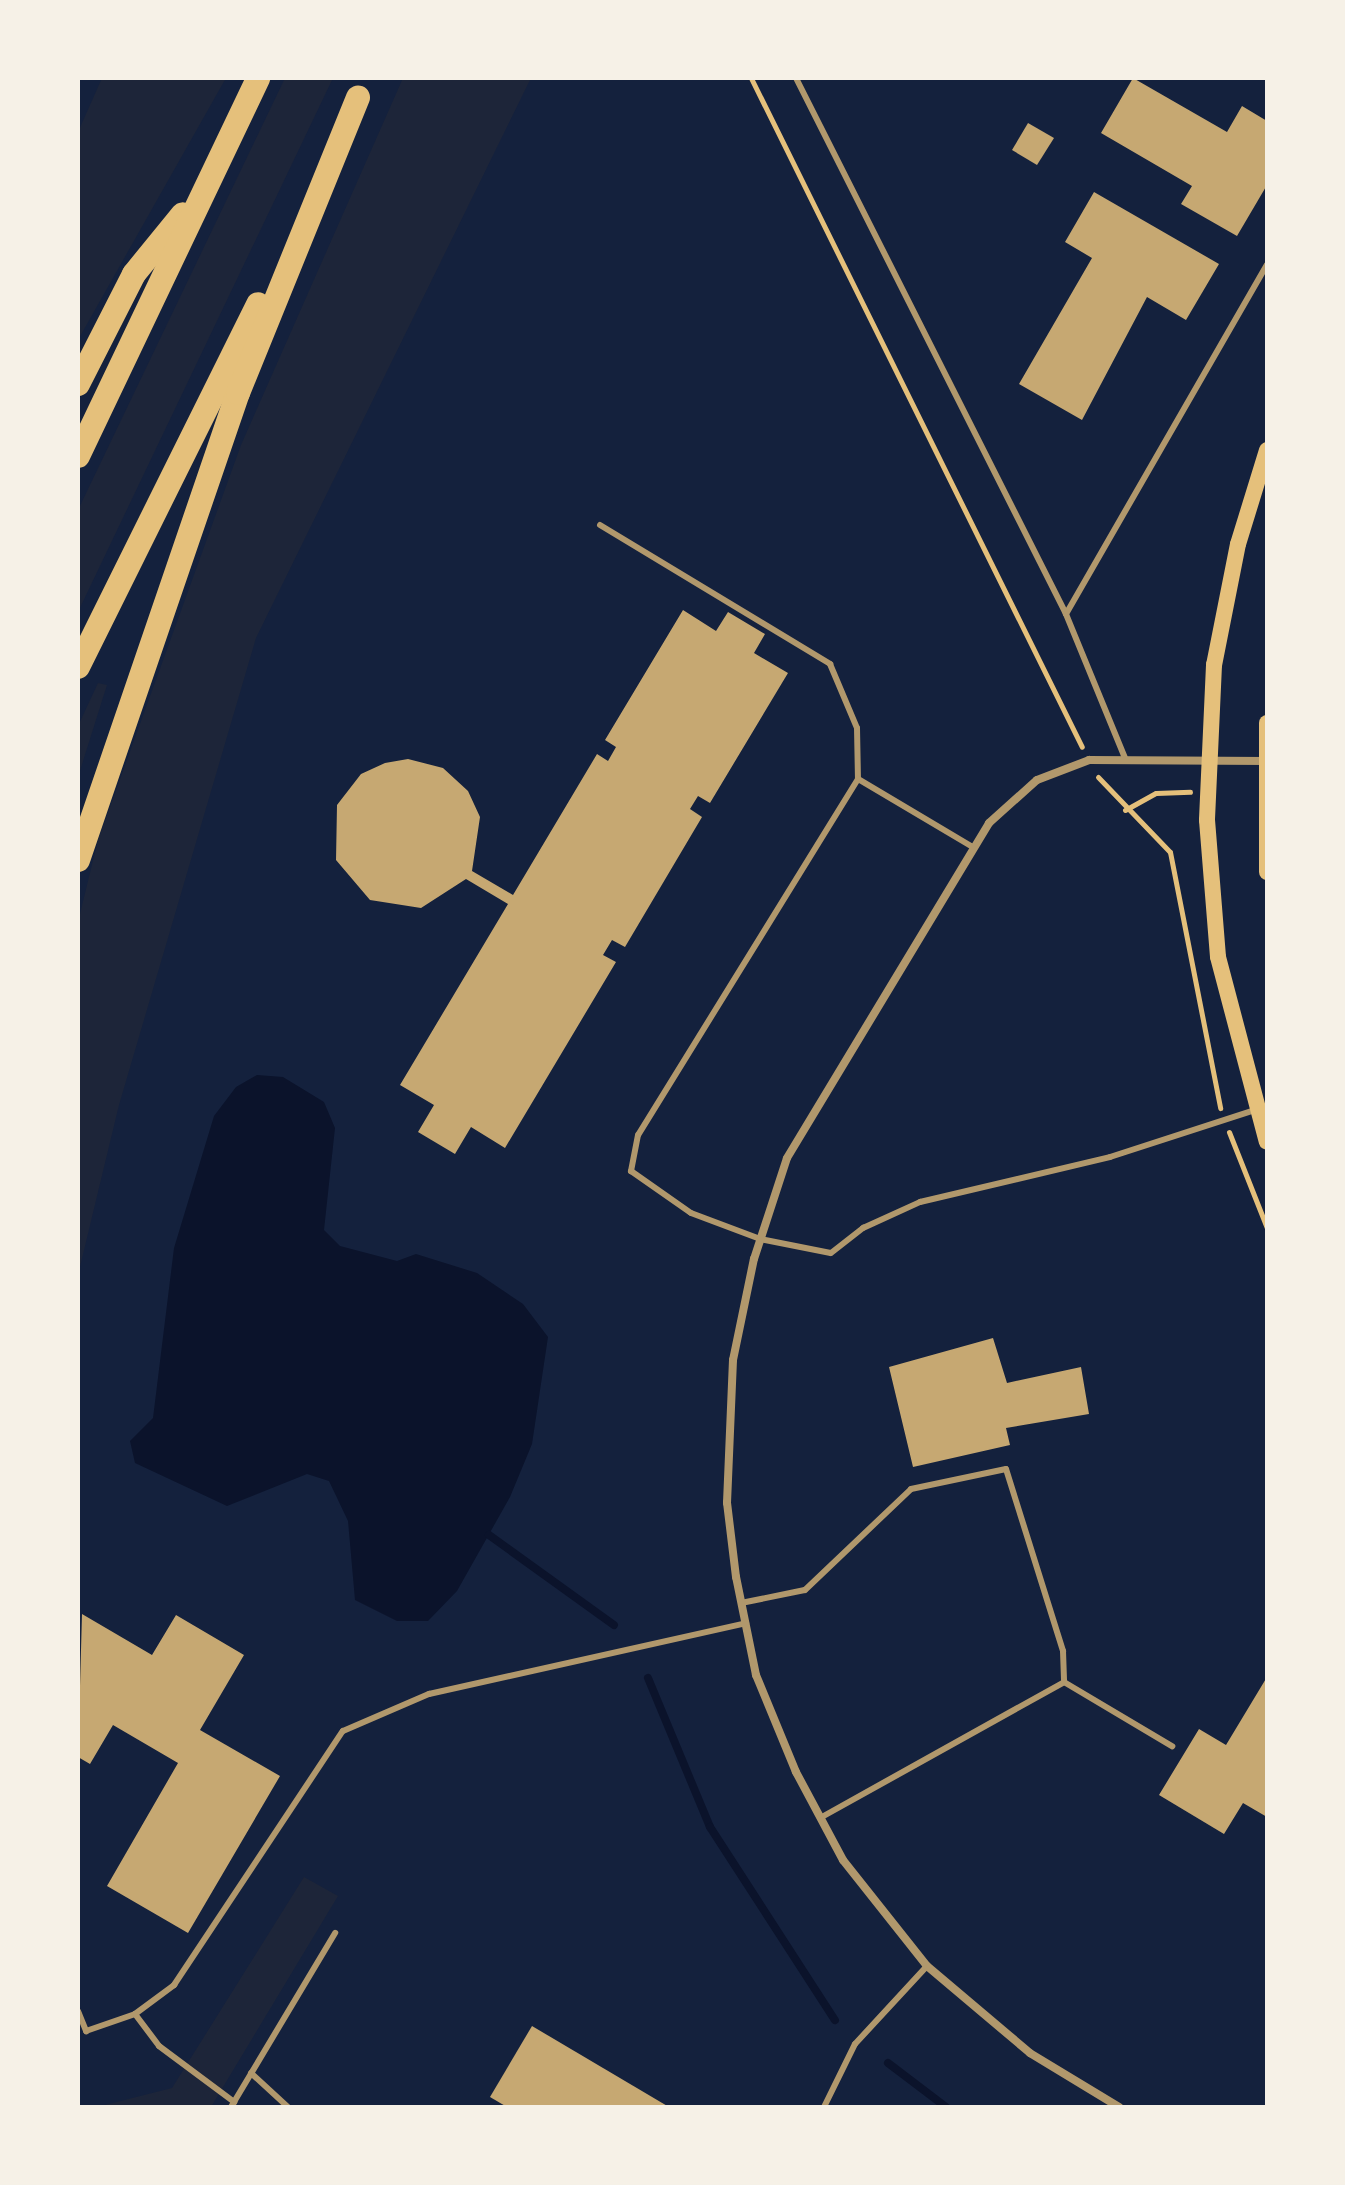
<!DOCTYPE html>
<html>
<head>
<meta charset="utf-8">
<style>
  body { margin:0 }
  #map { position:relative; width:1345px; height:2185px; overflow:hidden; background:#14213d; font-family:Arial,sans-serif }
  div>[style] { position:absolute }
  .green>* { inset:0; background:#1d2539 }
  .water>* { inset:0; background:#0b132b }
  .stream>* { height:8px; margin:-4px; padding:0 4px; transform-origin:4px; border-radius:4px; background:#0b132b }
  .building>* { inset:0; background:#c6a872 }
  .path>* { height:5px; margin:-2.5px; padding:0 2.5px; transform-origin:2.5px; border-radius:2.5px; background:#e5c07b }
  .service>* { height:6px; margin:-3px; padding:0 3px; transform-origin:3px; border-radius:3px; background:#b1986c }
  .minor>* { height:8px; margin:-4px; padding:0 4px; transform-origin:4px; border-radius:4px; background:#b1986c }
  .secondary>* { height:16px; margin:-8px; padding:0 8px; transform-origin:8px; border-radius:8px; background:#e5c07b }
  .motorway>* { height:24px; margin:-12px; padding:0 12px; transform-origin:12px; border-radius:12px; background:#e5c07b }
  span { translate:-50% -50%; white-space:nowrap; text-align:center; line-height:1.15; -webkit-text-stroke:8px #f6f1e7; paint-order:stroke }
  .frame { position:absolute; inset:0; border:80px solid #f6f1e7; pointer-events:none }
</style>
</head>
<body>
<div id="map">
  <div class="green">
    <i style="clip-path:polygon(102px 78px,226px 78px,78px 340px,78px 132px)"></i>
    <i style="clip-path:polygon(285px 78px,333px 78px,78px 612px,78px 510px)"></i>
    <i style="clip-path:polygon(403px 78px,531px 78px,256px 638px,119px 1105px,78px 1275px,78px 922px,98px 840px,241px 445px)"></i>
    <i style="clip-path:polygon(98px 683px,107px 685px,78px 777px,78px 726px)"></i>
    <i style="clip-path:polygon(304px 1877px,338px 1896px,211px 2107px,97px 2107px,172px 2088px)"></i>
  </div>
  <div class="water">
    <i style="clip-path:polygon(257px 1075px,283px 1077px,324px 1102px,335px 1128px,324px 1230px,340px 1246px,397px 1261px,416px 1254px,477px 1273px,523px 1304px,548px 1337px,532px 1444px,510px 1497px,457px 1591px,428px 1621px,397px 1621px,355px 1600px,348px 1521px,329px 1481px,307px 1474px,227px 1506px,135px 1463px,130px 1441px,153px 1418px,174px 1248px,214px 1116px,236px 1087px)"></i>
  </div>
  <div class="stream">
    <i style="left:489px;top:1535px;width:154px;rotate:35.8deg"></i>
    <i style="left:648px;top:1678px;width:161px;rotate:67.4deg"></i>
    <i style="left:710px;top:1827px;width:230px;rotate:57.1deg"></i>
    <i style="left:888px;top:2063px;width:73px;rotate:37.2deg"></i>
  </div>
  <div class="building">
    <i style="clip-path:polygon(1133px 78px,1227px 132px,1242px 106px,1267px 121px,1267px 185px,1237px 236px,1181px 204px,1192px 186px,1101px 133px)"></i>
    <i style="clip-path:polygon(1028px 123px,1054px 138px,1037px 165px,1012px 150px)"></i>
    <i style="clip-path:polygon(1094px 192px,1219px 264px,1186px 320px,1147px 297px,1082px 420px,1019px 384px,1092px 258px,1065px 242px)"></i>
    <i style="clip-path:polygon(683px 610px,716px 631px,728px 612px,765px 634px,754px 653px,788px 673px,710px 803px,698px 796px,690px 809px,702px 817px,625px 947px,612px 940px,603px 955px,616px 962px,505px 1148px,471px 1127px,455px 1154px,418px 1132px,434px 1105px,400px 1085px,508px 904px,466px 879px,421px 908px,370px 900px,336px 860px,337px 805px,361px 774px,385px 763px,408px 759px,443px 768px,468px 791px,480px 817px,472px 871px,513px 895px,597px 754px,608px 761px,616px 747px,605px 740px)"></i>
    <i style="clip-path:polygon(993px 1338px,1007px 1383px,1081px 1367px,1089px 1414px,1006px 1428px,1010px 1445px,913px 1467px,889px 1367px)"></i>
    <i style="clip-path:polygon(82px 1614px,152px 1655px,176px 1615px,244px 1655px,200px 1730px,280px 1776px,188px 1933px,107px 1886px,178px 1763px,113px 1725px,90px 1764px,78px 1757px)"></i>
    <i style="clip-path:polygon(1267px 1677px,1267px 1817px,1243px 1803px,1224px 1834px,1159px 1795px,1199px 1729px,1226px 1745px)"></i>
    <i style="clip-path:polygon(532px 2026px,669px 2107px,507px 2107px,490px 2097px)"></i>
  </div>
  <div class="path">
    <i style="left:751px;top:78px;width:746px;rotate:63.68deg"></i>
    <i style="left:1098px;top:777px;width:104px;rotate:46.2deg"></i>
    <i style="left:1170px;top:852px;width:261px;rotate:78.9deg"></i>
    <i style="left:1125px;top:810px;width:35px;rotate:-29deg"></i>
    <i style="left:1156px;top:793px;width:34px;rotate:-2deg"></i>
    <i style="left:1229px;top:1132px;width:103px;rotate:68.4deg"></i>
  </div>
  <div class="service">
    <i style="left:796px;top:78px;width:600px;rotate:63.26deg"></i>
    <i style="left:600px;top:525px;width:269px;rotate:31.1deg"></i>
    <i style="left:830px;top:664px;width:69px;rotate:67.1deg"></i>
    <i style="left:857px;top:728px;width:51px;rotate:88.9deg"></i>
    <i style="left:1125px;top:758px;width:156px;rotate:-112.3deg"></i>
    <i style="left:1066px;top:614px;width:403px;rotate:-60.1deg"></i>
    <i style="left:971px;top:846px;width:131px;rotate:-149.3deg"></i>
    <i style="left:858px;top:779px;width:418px;rotate:121.7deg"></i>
    <i style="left:638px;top:1135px;width:37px;rotate:101deg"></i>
    <i style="left:631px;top:1171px;width:73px;rotate:35deg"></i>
    <i style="left:691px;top:1213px;width:74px;rotate:20.6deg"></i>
    <i style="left:760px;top:1239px;width:72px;rotate:11.2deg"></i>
    <i style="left:831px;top:1253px;width:41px;rotate:-38deg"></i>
    <i style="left:863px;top:1228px;width:63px;rotate:-24.5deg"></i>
    <i style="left:920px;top:1202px;width:195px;rotate:-13.3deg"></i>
    <i style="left:1110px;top:1157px;width:152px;rotate:-18deg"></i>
    <i style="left:741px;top:1603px;width:65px;rotate:-11.5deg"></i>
    <i style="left:805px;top:1590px;width:146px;rotate:-43.6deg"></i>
    <i style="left:911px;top:1489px;width:97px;rotate:-11.9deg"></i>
    <i style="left:1006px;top:1469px;width:191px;rotate:72.6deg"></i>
    <i style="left:1063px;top:1651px;width:31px;rotate:88deg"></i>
    <i style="left:820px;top:1818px;width:279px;rotate:-29.1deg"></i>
    <i style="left:1064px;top:1682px;width:126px;rotate:30.7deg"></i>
    <i style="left:78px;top:2011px;width:22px;rotate:68deg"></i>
    <i style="left:86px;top:2031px;width:52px;rotate:-19.1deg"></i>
    <i style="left:135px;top:2014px;width:49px;rotate:-36.6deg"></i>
    <i style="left:174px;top:1985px;width:305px;rotate:-56.4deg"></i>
    <i style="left:343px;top:1731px;width:94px;rotate:-23.3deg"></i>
    <i style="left:429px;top:1694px;width:325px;rotate:-12.6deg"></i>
    <i style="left:135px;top:2014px;width:40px;rotate:53deg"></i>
    <i style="left:159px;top:2046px;width:94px;rotate:36.7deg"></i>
    <i style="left:251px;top:2073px;width:50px;rotate:42.6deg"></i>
    <i style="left:231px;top:2107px;width:203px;rotate:-59.1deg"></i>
    <i style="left:824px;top:2107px;width:70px;rotate:-63.8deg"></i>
    <i style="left:855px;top:2044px;width:106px;rotate:-47.3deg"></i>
  </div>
  <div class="minor">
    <i style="left:1119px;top:2107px;width:104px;rotate:-148.8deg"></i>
    <i style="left:1030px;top:2053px;width:135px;rotate:-139.8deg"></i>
    <i style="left:927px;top:1966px;width:135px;rotate:-128.4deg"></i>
    <i style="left:843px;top:1860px;width:100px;rotate:-118.1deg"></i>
    <i style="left:796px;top:1772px;width:105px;rotate:-112.4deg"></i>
    <i style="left:756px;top:1675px;width:100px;rotate:-101.5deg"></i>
    <i style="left:736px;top:1577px;width:75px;rotate:-96.9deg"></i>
    <i style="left:727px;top:1503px;width:143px;rotate:-87.6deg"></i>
    <i style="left:733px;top:1360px;width:103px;rotate:-78.3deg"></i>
    <i style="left:754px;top:1259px;width:106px;rotate:-71.9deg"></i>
    <i style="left:787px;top:1158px;width:391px;rotate:-58.9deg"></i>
    <i style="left:989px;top:823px;width:64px;rotate:-41.9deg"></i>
    <i style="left:1037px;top:780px;width:56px;rotate:-21deg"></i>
    <i style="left:1089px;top:760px;width:178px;rotate:0.3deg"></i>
  </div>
  <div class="secondary">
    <i style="left:1267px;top:450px;width:98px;rotate:107.1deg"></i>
    <i style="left:1238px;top:544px;width:123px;rotate:101.2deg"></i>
    <i style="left:1214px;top:665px;width:155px;rotate:92.6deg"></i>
    <i style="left:1207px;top:820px;width:137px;rotate:85.4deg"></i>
    <i style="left:1218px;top:957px;width:191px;rotate:75.2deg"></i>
    <i style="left:1267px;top:723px;width:149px;rotate:90deg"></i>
  </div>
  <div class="motorway">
    <i style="left:78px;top:384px;width:123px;rotate:-63deg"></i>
    <i style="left:134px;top:274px;width:77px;rotate:-50.8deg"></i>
    <i style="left:78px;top:456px;width:419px;rotate:-64.5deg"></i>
    <i style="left:78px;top:667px;width:405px;rotate:-63.6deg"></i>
    <i style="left:78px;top:860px;width:494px;rotate:-71.1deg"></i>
    <i style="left:238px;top:393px;width:319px;rotate:-67.9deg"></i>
  </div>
  <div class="frame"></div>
</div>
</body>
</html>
